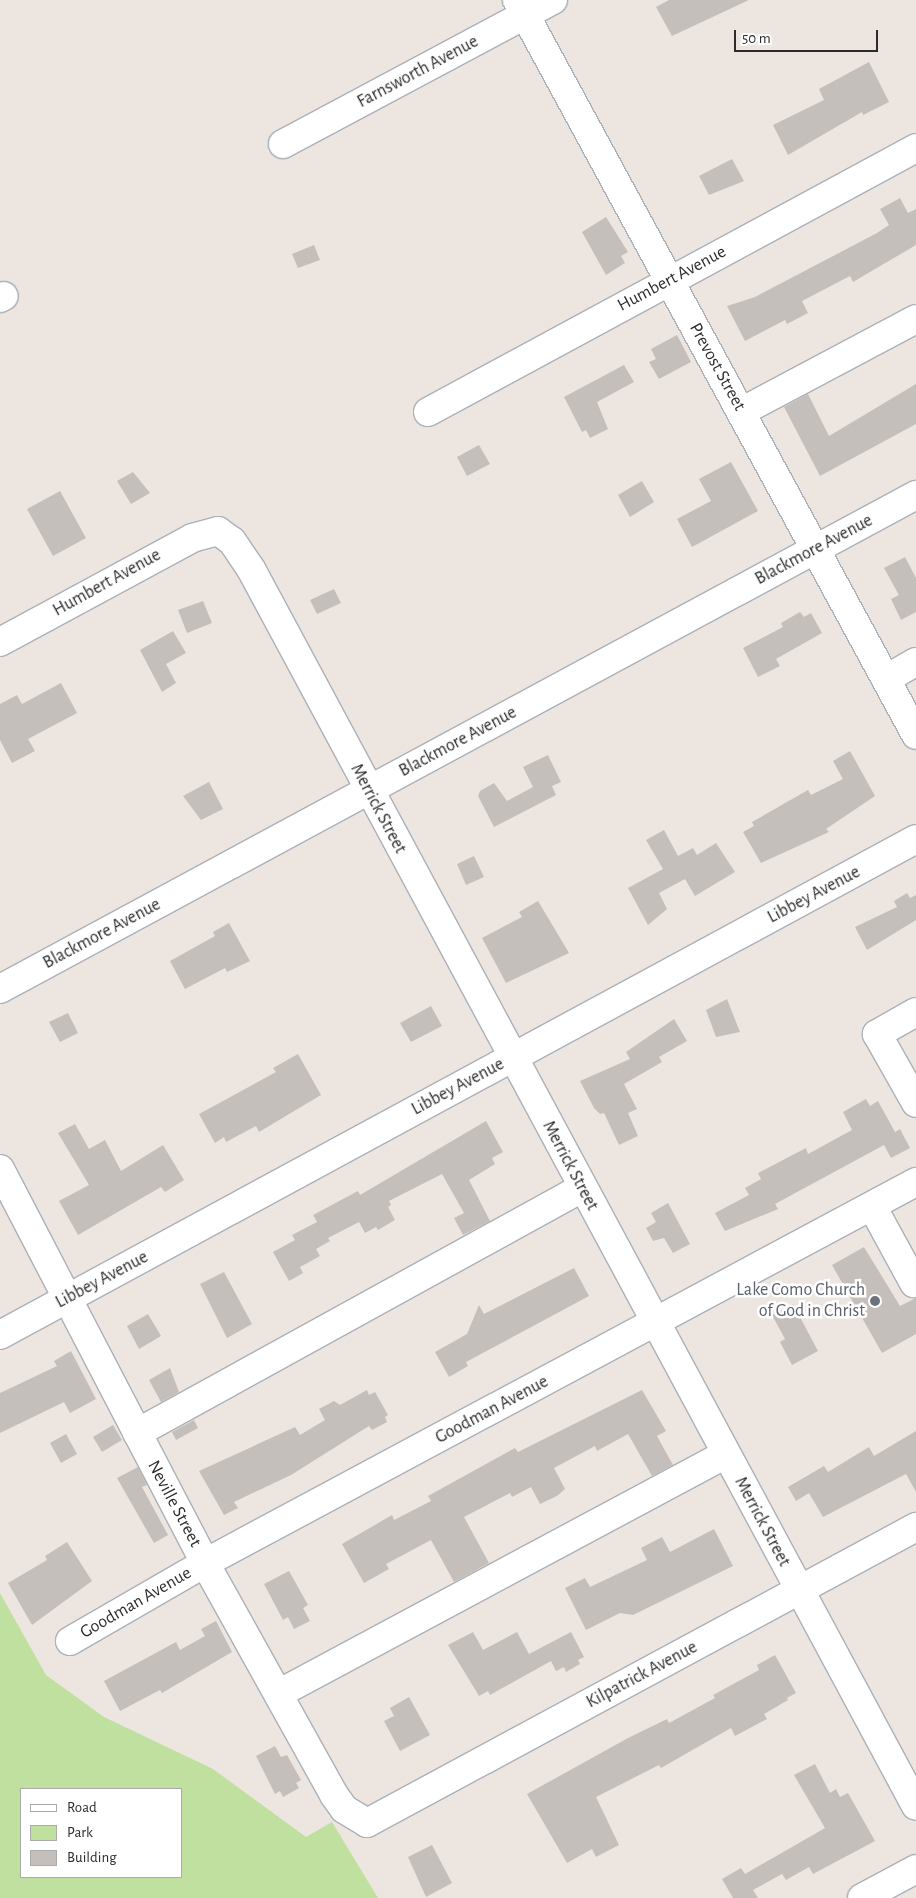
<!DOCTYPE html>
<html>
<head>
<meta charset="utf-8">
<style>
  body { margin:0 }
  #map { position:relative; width:916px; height:1898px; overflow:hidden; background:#ede5df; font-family:"Alegreya Sans",sans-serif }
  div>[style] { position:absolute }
  .green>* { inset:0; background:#bfe09f }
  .building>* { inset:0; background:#c5bfbb }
  .roads { filter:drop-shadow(1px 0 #acb0b7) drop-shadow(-1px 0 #acb0b7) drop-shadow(0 1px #acb0b7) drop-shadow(0 -1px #acb0b7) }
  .minor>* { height:28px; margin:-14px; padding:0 14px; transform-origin:14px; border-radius:14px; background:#fff }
  .dots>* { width:14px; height:14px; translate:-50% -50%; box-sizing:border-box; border:2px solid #fff; border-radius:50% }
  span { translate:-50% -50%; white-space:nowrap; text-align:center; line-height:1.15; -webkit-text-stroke:5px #fff; paint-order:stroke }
  .street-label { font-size:18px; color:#2c2c2c }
  .worship-label { font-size:18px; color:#5b616d }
  .right { translate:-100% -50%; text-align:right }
  .legend { position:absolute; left:20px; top:1788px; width:162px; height:90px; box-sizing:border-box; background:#fff; border:1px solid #ababab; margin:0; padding:6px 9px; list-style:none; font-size:15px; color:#2c2c2c }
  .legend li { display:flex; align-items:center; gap:10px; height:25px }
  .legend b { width:25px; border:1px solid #ababab }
  .scale { position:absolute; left:734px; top:30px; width:144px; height:22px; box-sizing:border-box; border:2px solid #2c2c2c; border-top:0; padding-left:6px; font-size:15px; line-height:18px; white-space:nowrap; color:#2c2c2c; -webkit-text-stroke:4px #fff; paint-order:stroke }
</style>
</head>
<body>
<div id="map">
  <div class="green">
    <i style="clip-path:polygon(evenodd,0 1593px,46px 1675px,104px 1717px,213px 1769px,306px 1837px,332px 1822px,378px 1898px,0 1898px,0 1593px,21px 1789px,181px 1789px,181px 1877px,21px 1877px,21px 1789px)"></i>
  </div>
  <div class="building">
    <i style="clip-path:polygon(669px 0,749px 0,672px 36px,656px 7px)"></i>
    <i style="clip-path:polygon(869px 62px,889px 102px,863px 115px,862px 112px,788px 155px,773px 125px,824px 100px,819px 89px)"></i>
    <i style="clip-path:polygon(732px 159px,744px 181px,709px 195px,699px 176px)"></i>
    <i style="clip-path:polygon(900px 198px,908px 213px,916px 209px,916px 245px,853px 282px,850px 276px,802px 301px,808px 313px,787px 324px,785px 320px,745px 341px,727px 306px,755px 297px,877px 233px,889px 225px,880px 209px)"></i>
    <i style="clip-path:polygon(606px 217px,628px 252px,621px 256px,625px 263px,606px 275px,582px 232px)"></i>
    <i style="clip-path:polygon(314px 245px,320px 260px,298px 268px,292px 254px)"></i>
    <i style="clip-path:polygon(677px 335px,691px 362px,659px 379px,649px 362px,656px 359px,651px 349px)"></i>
    <i style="clip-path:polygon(624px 365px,634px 382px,597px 402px,608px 429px,590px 438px,586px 430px,582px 432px,564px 397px)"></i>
    <i style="clip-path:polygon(916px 384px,916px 424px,820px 476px,784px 407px,808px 394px,829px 436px)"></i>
    <i style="clip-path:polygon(479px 445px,490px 464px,467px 476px,457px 457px)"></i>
    <i style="clip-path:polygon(731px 462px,758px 511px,692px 547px,677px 519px,711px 501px,699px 479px)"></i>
    <i style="clip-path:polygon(133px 472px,150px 493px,131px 504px,117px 481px)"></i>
    <i style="clip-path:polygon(642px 481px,654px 502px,630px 517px,618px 495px)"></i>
    <i style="clip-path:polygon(60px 491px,86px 538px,53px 556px,27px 509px)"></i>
    <i style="clip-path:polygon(905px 557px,916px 578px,916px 612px,901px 620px,891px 599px,899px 595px,884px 568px)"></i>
    <i style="clip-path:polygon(334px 589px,341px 603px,317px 614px,310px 600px)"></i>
    <i style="clip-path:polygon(203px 601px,212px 623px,187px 633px,178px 610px)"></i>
    <i style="clip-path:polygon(800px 612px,804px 617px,811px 613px,822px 633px,776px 659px,780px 666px,758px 677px,743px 648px,783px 627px,781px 623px)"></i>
    <i style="clip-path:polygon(173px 631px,186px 653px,166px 664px,176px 683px,162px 692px,140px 650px)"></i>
    <i style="clip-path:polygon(61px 683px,77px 713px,28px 739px,35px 751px,12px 763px,0 740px,0 704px,17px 695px,22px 704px)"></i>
    <i style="clip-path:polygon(850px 751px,875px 796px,826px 829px,829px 832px,761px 863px,743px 832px,754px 826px,752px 822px,808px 790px,811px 795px,843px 779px,833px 761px)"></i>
    <i style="clip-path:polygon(548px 755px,561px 782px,552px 786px,556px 795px,494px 827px,478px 796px,480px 791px,494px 783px,507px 801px,533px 787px,523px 767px)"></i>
    <i style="clip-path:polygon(209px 782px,223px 809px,201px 820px,183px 796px)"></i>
    <i style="clip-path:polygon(664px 830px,678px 856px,693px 848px,697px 855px,716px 843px,735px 872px,695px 896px,685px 879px,659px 893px,667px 909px,648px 925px,628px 888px,663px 869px,646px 840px)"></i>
    <i style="clip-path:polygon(474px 856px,484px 877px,466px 885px,457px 864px)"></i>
    <i style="clip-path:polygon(907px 893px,910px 898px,916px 895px,916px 920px,867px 950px,855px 927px,897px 907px,894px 901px)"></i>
    <i style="clip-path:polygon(538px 901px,569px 953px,506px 983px,482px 938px,522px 917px,519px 912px)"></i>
    <i style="clip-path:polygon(229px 923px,250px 961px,227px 972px,225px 968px,185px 989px,170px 961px,215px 936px,213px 932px)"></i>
    <i style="clip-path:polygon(727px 999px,740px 1032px,716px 1037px,706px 1010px)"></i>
    <i style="clip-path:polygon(431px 1006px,442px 1026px,411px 1042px,400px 1023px)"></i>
    <i style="clip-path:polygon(68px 1013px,78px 1033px,60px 1042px,49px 1022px)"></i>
    <i style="clip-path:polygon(674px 1019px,687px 1041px,659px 1057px,662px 1062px,624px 1084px,637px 1109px,628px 1113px,638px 1136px,619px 1145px,604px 1113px,600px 1114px,594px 1108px,580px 1081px,630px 1059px,626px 1052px)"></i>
    <i style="clip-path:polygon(298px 1054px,321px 1095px,259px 1132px,256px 1126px,226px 1142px,224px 1137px,215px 1143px,199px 1114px,276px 1072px,273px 1068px)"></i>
    <i style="clip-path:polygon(866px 1099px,870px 1106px,878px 1101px,895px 1132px,900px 1129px,910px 1148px,891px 1158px,884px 1145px,775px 1204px,778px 1209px,725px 1231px,715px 1213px,749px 1195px,745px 1188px,761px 1179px,758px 1173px,806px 1148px,808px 1154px,852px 1130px,843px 1112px)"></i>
    <i style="clip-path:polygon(486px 1121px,503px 1152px,492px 1158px,495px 1164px,469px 1180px,490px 1221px,463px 1235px,454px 1218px,464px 1213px,442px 1174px,389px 1201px,391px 1205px,388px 1207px,395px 1220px,378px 1230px,376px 1227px,365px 1233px,359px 1222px,328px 1238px,330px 1241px,316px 1249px,320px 1256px,300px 1267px,303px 1273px,289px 1281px,273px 1252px,295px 1240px,292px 1235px,317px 1222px,313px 1215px,358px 1191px,360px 1195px)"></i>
    <i style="clip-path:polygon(75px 1124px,89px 1149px,105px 1140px,121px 1171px,163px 1145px,184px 1180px,165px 1192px,161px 1187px,78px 1235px,59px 1201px,89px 1185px,58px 1133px)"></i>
    <i style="clip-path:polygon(668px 1203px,690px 1244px,673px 1253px,664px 1238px,653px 1241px,646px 1228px,656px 1222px,651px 1213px)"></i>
    <i style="clip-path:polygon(864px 1247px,900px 1306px,916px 1298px,916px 1334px,882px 1353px,832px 1265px)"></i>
    <i style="clip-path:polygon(574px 1268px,589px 1296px,466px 1362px,468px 1366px,449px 1377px,435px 1352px,467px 1334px,479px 1305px,484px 1314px)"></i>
    <i style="clip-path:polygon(224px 1272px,252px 1324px,227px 1338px,200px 1284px)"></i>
    <i style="clip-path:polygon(793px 1304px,818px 1351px,792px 1365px,780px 1342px,785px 1339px,772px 1315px)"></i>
    <i style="clip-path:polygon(148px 1314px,161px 1336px,139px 1349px,127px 1326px)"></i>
    <i style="clip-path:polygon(71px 1351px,96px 1399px,70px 1413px,64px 1402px,0 1433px,0 1393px,57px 1366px,54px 1361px)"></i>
    <i style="clip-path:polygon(170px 1368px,179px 1392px,161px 1402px,149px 1380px)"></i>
    <i style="clip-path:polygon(367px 1390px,369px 1395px,375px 1392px,388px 1415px,385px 1417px,387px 1422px,372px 1430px,369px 1426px,291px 1475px,234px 1502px,238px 1508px,224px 1515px,199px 1471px,295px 1427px,300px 1435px,325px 1420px,319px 1409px,334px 1401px,340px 1405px)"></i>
    <i style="clip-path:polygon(642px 1390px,666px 1431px,657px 1436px,673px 1465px,652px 1476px,628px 1434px,597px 1451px,595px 1446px,554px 1468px,565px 1489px,557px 1496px,540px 1504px,531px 1487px,512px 1497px,510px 1493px,464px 1517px,489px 1563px,454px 1582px,431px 1540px,386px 1564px,389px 1569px,364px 1583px,342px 1544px,392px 1515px,394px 1520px,431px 1501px,428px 1496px,515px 1448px,518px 1452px)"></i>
    <i style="clip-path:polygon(194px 1420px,198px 1428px,176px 1440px,172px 1432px)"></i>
    <i style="clip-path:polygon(113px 1425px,122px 1440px,102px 1452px,93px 1437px)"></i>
    <i style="clip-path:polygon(916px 1431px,916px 1492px,906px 1474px,823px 1517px,809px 1493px,796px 1501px,788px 1487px,824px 1466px,828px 1472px,869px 1447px,874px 1456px)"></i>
    <i style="clip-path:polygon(66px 1434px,77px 1454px,61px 1463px,50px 1443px)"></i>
    <i style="clip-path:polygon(138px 1467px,147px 1485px,142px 1487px,168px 1535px,154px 1543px,117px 1478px)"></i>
    <i style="clip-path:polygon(714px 1529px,733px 1566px,633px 1615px,620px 1613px,586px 1630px,565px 1588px,585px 1578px,590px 1587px,647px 1560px,641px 1548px,662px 1537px,670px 1552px)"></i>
    <i style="clip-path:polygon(67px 1542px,92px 1581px,32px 1625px,8px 1583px,47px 1560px,45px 1556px)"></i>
    <i style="clip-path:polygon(289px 1571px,308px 1605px,303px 1608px,310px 1621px,294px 1629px,288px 1617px,283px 1620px,264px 1584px)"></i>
    <i style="clip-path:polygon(216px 1621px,232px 1652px,162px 1693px,160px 1690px,120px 1711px,104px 1681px,176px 1642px,180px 1650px,205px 1636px,201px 1629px)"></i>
    <i style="clip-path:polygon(473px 1632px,483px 1650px,517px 1632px,529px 1654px,571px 1632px,584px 1657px,578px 1660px,580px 1664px,566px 1672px,564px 1667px,556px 1671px,551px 1661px,490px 1695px,488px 1691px,479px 1696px,448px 1645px)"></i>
    <i style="clip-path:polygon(775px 1655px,796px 1693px,787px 1698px,788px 1700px,764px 1714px,767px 1719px,735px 1736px,731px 1728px,661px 1768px,659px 1765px,596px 1797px,619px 1845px,596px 1857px,592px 1849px,567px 1863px,527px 1794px,628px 1738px,667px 1719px,669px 1723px,715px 1698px,713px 1695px,759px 1670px,757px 1665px)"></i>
    <i style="clip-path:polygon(409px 1697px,430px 1735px,400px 1751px,384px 1721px,394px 1716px,390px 1708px)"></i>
    <i style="clip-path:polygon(275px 1746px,281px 1757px,287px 1755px,301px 1780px,296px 1783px,299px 1788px,283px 1797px,280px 1791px,275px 1794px,256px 1756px)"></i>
    <i style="clip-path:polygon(815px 1764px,830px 1793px,836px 1789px,840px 1797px,848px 1793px,875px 1841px,813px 1874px,809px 1867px,786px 1880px,782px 1874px,753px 1890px,758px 1898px,733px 1898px,722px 1879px,741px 1868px,745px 1874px,825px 1828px,794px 1775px)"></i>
    <i style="clip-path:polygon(432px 1845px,452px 1883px,426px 1897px,408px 1857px)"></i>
  </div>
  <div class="roads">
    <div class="minor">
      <i style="left:517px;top:0;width:836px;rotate:61.5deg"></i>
      <i style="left:283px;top:144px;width:306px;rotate:-28.1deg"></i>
      <i style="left:0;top:298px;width:4px;rotate:-27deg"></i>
      <i style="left:428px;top:412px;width:555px;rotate:-28.41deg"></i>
      <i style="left:741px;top:412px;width:198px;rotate:-28deg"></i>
      <i style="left:0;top:642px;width:218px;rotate:-28.4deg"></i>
      <i style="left:192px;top:538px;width:27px;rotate:-15deg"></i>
      <i style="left:218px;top:531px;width:17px;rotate:36deg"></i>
      <i style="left:232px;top:541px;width:34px;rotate:56deg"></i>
      <i style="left:251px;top:569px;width:1404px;rotate:61.74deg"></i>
      <i style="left:886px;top:679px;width:34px;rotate:-30deg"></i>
      <i style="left:0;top:989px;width:1041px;rotate:-28.34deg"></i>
      <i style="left:916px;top:1012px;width:45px;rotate:150.6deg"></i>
      <i style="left:877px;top:1034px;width:79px;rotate:60.5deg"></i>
      <i style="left:0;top:1169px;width:444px;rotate:62.5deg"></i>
      <i style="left:205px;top:1563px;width:265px;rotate:60.9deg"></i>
      <i style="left:334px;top:1795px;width:17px;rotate:54deg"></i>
      <i style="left:344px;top:1809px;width:27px;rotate:31deg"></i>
      <i style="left:367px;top:1823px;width:624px;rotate:-28.33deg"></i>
      <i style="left:872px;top:1206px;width:88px;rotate:61.4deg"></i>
      <i style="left:0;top:1335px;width:1042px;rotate:-28.43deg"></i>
      <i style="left:137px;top:1433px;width:508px;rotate:-28.84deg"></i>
      <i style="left:70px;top:1641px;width:156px;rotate:-30deg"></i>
      <i style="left:205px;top:1563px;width:807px;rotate:-28.19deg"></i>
      <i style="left:278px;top:1694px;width:508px;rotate:-28.18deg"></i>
      <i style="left:862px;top:1898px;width:61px;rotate:-28.2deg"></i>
    </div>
  </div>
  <div class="dots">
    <i style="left:875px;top:1301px;background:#6b7280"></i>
  </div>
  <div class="street-label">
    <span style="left:418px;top:72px;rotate:-28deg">Farnsworth Avenue</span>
    <span style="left:672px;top:279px;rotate:-28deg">Humbert Avenue</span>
    <span style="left:717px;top:367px;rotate:61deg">Prevost Street</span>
    <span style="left:814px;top:550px;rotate:-28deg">Blackmore Avenue</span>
    <span style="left:107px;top:583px;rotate:-29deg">Humbert Avenue</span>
    <span style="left:458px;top:742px;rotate:-28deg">Blackmore Avenue</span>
    <span style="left:378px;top:809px;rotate:62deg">Merrick Street</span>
    <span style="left:814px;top:895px;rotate:-28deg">Libbey Avenue</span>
    <span style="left:102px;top:934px;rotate:-28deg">Blackmore Avenue</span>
    <span style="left:458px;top:1087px;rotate:-28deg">Libbey Avenue</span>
    <span style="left:570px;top:1166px;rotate:62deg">Merrick Street</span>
    <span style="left:102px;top:1280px;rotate:-28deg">Libbey Avenue</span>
    <span style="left:492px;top:1410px;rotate:-28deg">Goodman Avenue</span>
    <span style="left:174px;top:1504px;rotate:62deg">Neville Street</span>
    <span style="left:762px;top:1522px;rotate:62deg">Merrick Street</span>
    <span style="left:136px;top:1603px;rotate:-30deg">Goodman Avenue</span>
    <span style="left:642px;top:1675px;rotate:-28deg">Kilpatrick Avenue</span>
  </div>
  <div class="worship-label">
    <span class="right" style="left:865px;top:1301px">Lake Como Church<br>of God in Christ</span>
  </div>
  <ul class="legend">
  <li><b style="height:6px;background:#fff"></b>Road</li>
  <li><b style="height:14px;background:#bfe09f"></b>Park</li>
  <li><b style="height:14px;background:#c5bfbb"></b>Building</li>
  </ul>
  <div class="scale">50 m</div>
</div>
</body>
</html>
